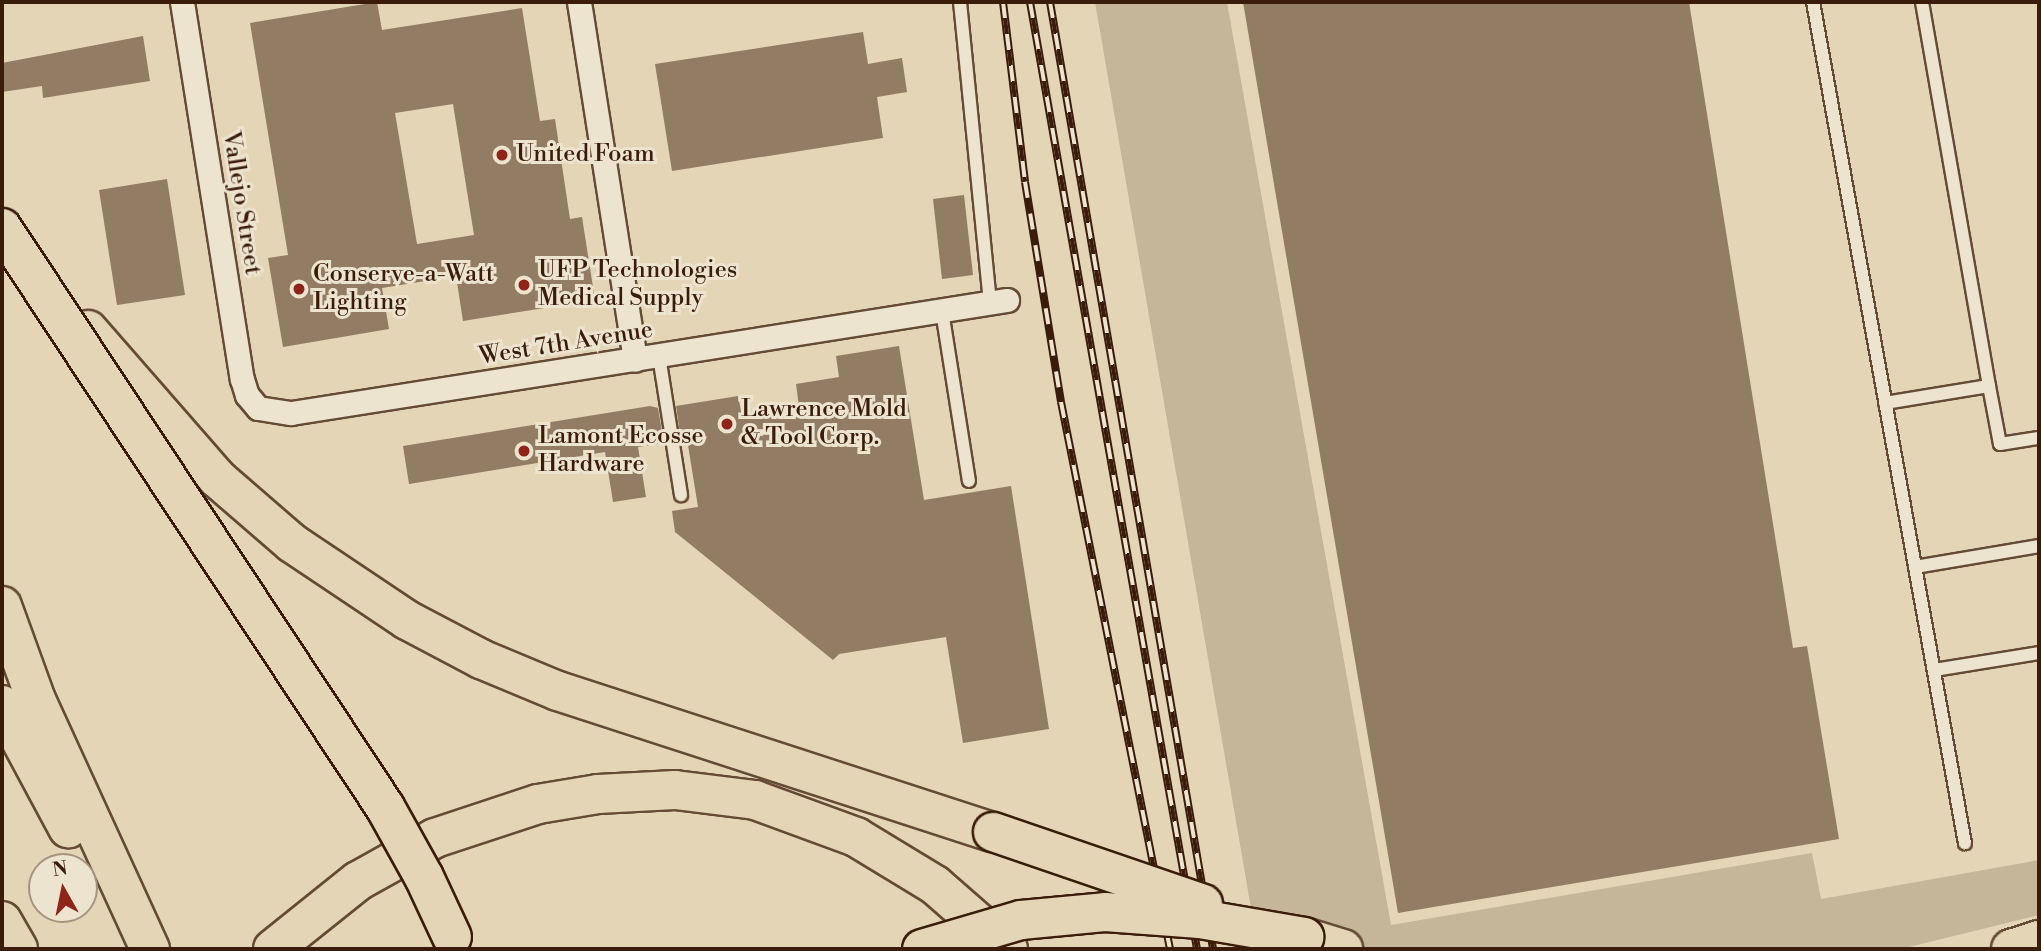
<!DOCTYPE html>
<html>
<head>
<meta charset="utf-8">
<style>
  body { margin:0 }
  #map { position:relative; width:2041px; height:951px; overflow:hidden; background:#e3d5b6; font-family:"Libre Bodoni",serif }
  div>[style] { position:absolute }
  .green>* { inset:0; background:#c6b699 }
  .building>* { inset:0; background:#927c63 }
  .roads { filter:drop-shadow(2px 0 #654a35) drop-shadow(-2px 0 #654a35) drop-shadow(0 2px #654a35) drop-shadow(0 -2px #654a35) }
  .lane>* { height:12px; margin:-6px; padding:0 6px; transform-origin:6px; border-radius:6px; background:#ede4d0 }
  .street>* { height:23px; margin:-11.5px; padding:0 11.5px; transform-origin:11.5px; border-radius:11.5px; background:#ede4d0 }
  .highway>* { height:38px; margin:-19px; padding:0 19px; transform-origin:19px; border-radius:19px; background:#e3d5b6 }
  .rail>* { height:8px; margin-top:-4px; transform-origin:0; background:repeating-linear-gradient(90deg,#ede4d0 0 16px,#3b1c0a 0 32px); box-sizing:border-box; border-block:2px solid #3b1c0a }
  .bridges { filter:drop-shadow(2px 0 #3b1c0a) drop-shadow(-2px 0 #3b1c0a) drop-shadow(0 2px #3b1c0a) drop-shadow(0 -2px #3b1c0a) }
  .highway-bridge>* { height:38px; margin:-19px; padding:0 19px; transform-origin:19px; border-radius:19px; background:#e3d5b6 }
  .dots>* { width:19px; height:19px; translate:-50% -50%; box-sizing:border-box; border:4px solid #ede4d0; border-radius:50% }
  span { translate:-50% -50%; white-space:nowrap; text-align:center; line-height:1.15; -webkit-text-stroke:6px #ede4d0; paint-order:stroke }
  .poi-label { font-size:24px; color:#3b1c0a }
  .left { translate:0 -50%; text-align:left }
  .street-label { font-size:24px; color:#3b1c0a }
  .frame { position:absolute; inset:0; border:4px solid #3b1c0a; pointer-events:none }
  .north { position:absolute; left:28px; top:853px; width:70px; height:70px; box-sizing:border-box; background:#ede4d0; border:2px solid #a69481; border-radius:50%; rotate:351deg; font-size:19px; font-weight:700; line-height:28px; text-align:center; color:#3b1c0a }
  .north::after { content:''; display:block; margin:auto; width:24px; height:32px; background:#8f2418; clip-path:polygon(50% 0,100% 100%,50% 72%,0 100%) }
</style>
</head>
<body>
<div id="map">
  <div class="green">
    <i style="clip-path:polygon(1095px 2px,1227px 2px,1391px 925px,1812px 853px,1821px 899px,2039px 860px,2039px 915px,1901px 949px,1258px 949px)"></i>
  </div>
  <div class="building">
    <i style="clip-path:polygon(evenodd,377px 2px,382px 30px,522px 8px,540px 121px,555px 119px,570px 219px,582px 217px,595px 300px,463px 321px,456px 276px,382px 288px,389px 329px,283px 347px,268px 258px,288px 255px,250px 23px,377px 2px,453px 104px,474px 235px,417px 244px,395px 113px,453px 104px)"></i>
    <i style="clip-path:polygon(1243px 2px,1689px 2px,1793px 648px,1807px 646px,1839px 839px,1398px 913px)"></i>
    <i style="clip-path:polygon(863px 32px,868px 64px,902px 58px,907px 92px,877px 97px,883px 138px,672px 171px,655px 64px)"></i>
    <i style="clip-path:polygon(143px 36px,150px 81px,43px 98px,42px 86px,2px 92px,2px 63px)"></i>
    <i style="clip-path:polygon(167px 179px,185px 295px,117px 305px,99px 190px)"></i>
    <i style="clip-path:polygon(964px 195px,973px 275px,942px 279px,933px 199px)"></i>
    <i style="clip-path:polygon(899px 346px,924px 500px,1011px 486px,1049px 729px,963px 743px,946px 637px,839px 654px,833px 660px,675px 532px,672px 511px,698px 507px,687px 439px,681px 440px,676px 406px,738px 396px,742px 416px,799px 407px,796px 384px,839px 377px,836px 356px)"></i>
    <i style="clip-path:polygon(650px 406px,658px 408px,664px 443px,638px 447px,646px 497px,613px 502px,605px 452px,409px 484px,403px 446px)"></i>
  </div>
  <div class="roads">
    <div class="lane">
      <i style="left:960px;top:2px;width:302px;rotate:84.3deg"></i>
      <i style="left:1813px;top:2px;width:855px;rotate:79.76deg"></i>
      <i style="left:942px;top:311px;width:172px;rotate:81deg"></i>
      <i style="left:659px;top:356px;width:141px;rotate:81deg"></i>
      <i style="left:1989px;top:386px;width:59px;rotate:79.3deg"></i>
      <i style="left:2000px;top:444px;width:39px;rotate:-9deg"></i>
      <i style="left:1885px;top:403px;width:105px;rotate:-9.3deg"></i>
      <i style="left:1989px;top:386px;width:390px;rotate:-99.9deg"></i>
      <i style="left:1915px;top:567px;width:126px;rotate:-9.6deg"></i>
      <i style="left:1934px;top:670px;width:106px;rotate:-9.2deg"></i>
    </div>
    <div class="street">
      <i style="left:182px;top:2px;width:382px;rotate:81deg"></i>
      <i style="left:242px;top:379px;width:17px;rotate:73deg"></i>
      <i style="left:247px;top:395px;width:17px;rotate:50deg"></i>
      <i style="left:258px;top:408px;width:33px;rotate:9deg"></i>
      <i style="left:291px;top:413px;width:725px;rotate:-8.97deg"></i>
      <i style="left:579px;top:2px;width:362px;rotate:81.1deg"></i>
    </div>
    <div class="highway">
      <i style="left:88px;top:330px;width:196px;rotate:48.9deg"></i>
      <i style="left:217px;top:478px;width:99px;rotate:40.9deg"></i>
      <i style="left:292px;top:543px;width:138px;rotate:33.8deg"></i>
      <i style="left:407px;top:620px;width:84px;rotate:27.8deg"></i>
      <i style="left:481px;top:659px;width:83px;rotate:22.6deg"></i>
      <i style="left:558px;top:691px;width:457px;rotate:18deg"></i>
      <i style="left:2px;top:606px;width:100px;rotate:70.1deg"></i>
      <i style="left:36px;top:700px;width:274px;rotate:65.4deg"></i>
      <i style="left:2px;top:705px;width:140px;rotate:61.8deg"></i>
      <i style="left:2px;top:921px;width:32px;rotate:60deg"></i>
      <i style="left:1304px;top:937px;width:41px;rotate:17.1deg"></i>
      <i style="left:273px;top:949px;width:109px;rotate:-38.7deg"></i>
      <i style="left:358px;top:881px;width:88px;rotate:-29.2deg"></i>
      <i style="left:435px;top:838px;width:108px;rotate:-18.3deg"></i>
      <i style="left:538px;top:804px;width:61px;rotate:-9.5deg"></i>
      <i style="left:598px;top:794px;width:77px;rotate:-3deg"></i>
      <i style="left:675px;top:790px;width:81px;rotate:7.1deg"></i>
      <i style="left:755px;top:800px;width:108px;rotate:20.1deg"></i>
      <i style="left:856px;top:837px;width:92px;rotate:31.3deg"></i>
      <i style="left:935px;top:885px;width:97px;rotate:41.2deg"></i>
      <i style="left:2011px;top:949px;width:29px;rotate:-18deg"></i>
    </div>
  </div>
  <div class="rail">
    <i style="left:1003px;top:2px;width:181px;rotate:83deg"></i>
    <i style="left:1025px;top:182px;width:223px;rotate:80.7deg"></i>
    <i style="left:1061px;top:402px;width:558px;rotate:78.73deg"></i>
    <i style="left:1030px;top:2px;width:962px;rotate:80deg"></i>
    <i style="left:1050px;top:2px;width:961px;rotate:80.23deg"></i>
  </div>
  <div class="bridges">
    <div class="highway-bridge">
      <i style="left:2px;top:228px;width:694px;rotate:56.52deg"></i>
      <i style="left:385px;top:807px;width:80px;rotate:60.9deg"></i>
      <i style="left:424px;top:877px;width:66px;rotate:65deg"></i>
      <i style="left:993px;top:832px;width:222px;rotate:18.9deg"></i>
      <i style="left:922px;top:949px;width:103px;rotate:-16.3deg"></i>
      <i style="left:1021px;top:920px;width:84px;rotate:-5.4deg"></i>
      <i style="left:1105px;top:912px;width:95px;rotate:4.2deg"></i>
      <i style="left:1200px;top:919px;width:106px;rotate:9.8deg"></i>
    </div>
  </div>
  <div class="dots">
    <i style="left:502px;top:155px;background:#8f2418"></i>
    <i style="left:524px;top:285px;background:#8f2418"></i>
    <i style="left:299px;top:289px;background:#8f2418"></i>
    <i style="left:727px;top:424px;background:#8f2418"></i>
    <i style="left:524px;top:451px;background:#8f2418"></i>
  </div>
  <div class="poi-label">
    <span class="left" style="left:516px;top:155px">United Foam</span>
    <span class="left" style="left:538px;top:285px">UFP Technologies<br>Medical Supply</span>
    <span class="left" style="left:313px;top:289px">Conserve-a-Watt<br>Lighting</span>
    <span class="left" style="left:741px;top:424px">Lawrence Mold<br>&amp; Tool Corp.</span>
    <span class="left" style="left:538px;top:451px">Lamont Ecosse<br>Hardware</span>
  </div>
  <div class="street-label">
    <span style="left:241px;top:203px;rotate:81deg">Vallejo Street</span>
    <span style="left:566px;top:344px;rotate:-9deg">West 7th Avenue</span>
  </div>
  <div class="frame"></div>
  <div class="north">N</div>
</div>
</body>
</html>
